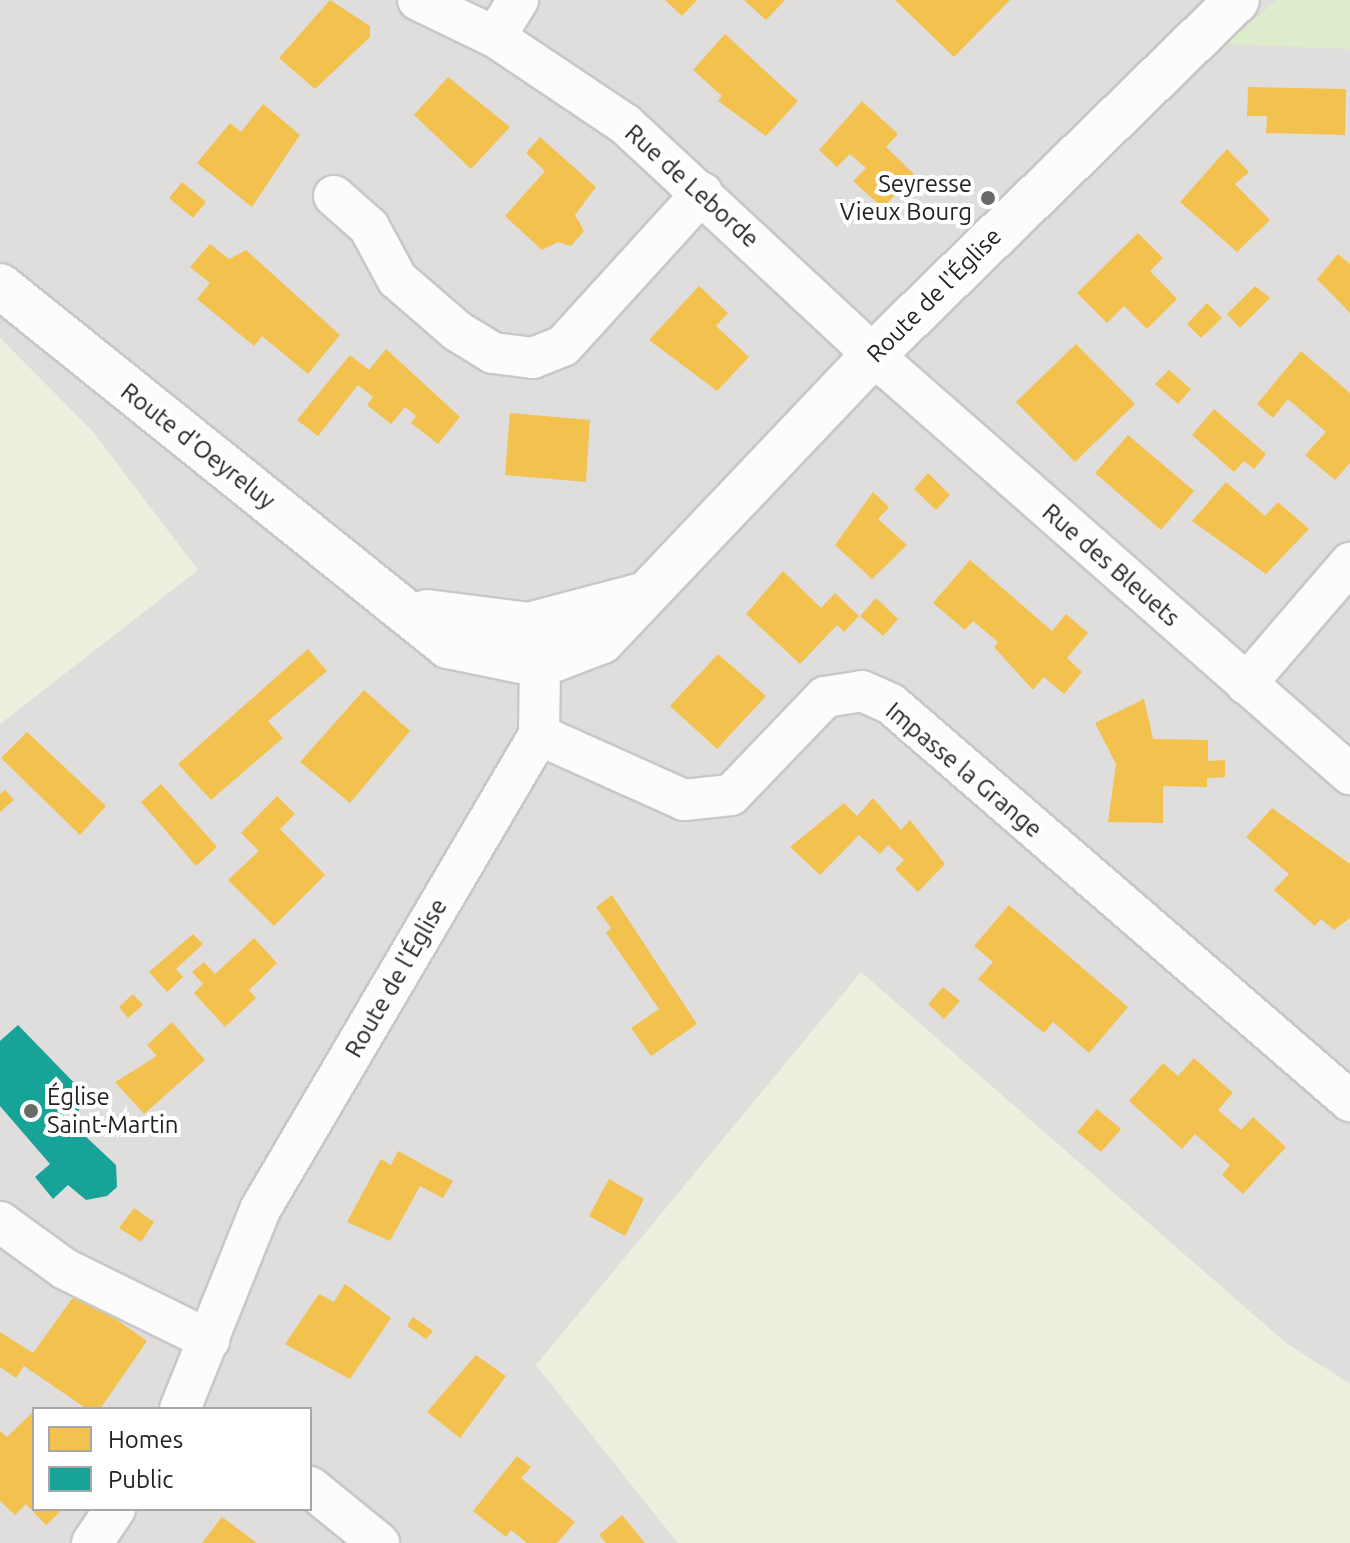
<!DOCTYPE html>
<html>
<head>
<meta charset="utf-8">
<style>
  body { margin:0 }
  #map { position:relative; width:1350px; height:1543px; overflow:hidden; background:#f0eeeb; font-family:Ubuntu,sans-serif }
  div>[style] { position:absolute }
  .residential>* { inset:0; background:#dfdedc }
  .farmland>* { inset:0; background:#efefdf }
  .grass>* { inset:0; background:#ddeccb }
  .homes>* { inset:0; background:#f2c14e }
  .public>* { inset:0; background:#17a398 }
  .roads { filter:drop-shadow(2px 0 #c9c8c7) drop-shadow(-2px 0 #c9c8c7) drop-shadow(0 2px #c9c8c7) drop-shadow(0 -2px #c9c8c7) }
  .minor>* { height:40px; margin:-20px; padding:0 20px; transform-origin:20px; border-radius:20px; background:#fdfcfc }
  .tertiary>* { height:44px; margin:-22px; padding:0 22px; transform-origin:22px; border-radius:22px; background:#fdfcfc }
  .dots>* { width:22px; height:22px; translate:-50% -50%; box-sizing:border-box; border:4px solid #fff; border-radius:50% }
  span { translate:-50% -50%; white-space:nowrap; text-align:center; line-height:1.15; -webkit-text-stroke:8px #fff; paint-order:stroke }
  .poi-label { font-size:24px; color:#222 }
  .right { translate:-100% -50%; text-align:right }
  .left { translate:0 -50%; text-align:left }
  .street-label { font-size:24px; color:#222 }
  .legend { position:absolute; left:32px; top:1407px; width:280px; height:104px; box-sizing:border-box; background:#fff; border:2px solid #a7a7a7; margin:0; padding:10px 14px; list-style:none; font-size:24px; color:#222 }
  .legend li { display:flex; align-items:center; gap:16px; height:40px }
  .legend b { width:40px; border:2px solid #a7a7a7 }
</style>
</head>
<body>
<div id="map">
  <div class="residential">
    <i style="clip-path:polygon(evenodd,0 0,1350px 0,1350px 1384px,1286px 1343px,536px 1365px,678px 1543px,0 1543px,0 724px,197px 570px,93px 432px,0 338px,0 0,34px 1409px,310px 1409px,310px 1509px,34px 1509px,34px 1409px)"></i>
  </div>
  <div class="farmland">
    <i style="clip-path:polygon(0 338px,93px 432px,198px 570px,0 724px)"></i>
    <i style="clip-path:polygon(861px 972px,1286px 1343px,1350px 1384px,1350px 1543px,678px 1543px,536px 1365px)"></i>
  </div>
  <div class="grass">
    <i style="clip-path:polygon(1277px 0,1350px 0,1350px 49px,1226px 44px)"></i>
  </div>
  <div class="homes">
    <i style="clip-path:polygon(330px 0,370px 26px,370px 37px,315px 89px,279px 58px)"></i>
    <i style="clip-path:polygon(665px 0,697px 0,682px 16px)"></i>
    <i style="clip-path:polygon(744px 0,785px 0,766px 20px)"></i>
    <i style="clip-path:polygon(895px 0,1010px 0,954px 57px)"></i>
    <i style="clip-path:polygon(725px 34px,798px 101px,766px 136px,718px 101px,722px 96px,693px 70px)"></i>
    <i style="clip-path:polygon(448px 77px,510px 127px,471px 169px,414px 115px)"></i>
    <i style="clip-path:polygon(1248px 87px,1346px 89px,1345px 135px,1266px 133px,1267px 116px,1247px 116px)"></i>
    <i style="clip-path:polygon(862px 101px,898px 134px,886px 147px,914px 174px,883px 208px,853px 181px,866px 168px,850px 154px,837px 167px,819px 150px)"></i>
    <i style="clip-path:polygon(263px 104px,300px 135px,252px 207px,197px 163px,230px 123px,241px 132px)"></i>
    <i style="clip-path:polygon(540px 137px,596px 187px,575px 215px,584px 231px,571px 246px,558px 242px,542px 250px,505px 216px,545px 171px,526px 153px)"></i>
    <i style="clip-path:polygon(1227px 149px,1249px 172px,1235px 184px,1270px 220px,1237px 252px,1180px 202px)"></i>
    <i style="clip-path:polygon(182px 182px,206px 202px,193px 218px,169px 198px)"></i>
    <i style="clip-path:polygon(1138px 233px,1163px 258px,1150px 271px,1177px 299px,1147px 329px,1124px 306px,1107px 323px,1077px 293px)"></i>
    <i style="clip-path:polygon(210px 244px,229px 259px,246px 250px,340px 335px,308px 374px,262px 336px,254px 346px,197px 299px,210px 283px,190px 267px)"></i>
    <i style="clip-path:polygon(1338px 254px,1350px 264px,1350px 313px,1317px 279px)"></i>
    <i style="clip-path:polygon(699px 286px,728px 313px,716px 326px,749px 357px,717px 391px,649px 340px)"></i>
    <i style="clip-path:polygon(1255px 286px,1270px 298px,1240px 328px,1227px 314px)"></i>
    <i style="clip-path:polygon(1207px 303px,1222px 318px,1201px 338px,1187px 324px)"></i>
    <i style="clip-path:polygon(1076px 344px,1135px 404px,1075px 462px,1016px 402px)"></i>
    <i style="clip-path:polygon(386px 349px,460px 417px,438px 444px,411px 423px,416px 416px,405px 407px,391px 424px,367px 405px,373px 397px,358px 385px,318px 436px,297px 420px,350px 355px,369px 370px)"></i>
    <i style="clip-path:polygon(1301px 351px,1350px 393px,1350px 463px,1335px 480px,1305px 455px,1326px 432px,1288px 399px,1273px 418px,1257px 404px)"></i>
    <i style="clip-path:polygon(1169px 370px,1191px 389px,1178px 404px,1155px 384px)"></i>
    <i style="clip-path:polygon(1214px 409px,1266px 454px,1254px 469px,1244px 461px,1234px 472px,1192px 435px)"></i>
    <i style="clip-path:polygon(510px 413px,590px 420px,586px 482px,505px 475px)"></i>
    <i style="clip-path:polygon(1128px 435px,1194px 491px,1161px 530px,1095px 473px)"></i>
    <i style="clip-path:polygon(928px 473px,950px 495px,936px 510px,914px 489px)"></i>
    <i style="clip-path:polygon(1226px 482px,1265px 516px,1278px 502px,1309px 529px,1266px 574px,1192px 521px)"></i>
    <i style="clip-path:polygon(873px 492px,889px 507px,878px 519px,907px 545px,872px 579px,835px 545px)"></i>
    <i style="clip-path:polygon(970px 560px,1052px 631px,1066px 614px,1088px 633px,1067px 658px,1082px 672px,1064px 694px,1044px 677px,1033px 690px,994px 647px,998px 642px,973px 621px,965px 630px,933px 603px)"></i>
    <i style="clip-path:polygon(783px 571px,821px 608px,835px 593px,859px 616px,844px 632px,837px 625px,800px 664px,746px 614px)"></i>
    <i style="clip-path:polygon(876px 598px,898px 619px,883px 636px,860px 616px)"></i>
    <i style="clip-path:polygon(308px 649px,327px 671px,268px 721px,283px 738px,211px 800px,178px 764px)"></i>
    <i style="clip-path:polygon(718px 654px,766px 696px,717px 749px,670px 706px)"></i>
    <i style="clip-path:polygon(364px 690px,410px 731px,350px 803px,300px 762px)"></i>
    <i style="clip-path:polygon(1144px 699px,1153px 739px,1208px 740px,1208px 761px,1225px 760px,1225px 777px,1207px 778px,1207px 787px,1163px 786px,1163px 823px,1108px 822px,1116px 764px,1095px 723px)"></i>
    <i style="clip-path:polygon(27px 732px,106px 806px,80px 835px,1px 758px)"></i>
    <i style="clip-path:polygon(161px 784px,217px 847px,196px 866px,141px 802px)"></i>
    <i style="clip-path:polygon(5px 790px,14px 800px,0 812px,0 794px)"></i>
    <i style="clip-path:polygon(277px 796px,295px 814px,280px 829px,325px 875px,274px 926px,228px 880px,259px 851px,241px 833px)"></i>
    <i style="clip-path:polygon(873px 798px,901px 830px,910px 820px,945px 864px,918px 892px,895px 869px,904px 860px,888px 845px,880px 854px,859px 835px,820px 875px,790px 847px,844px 803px,857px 816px)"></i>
    <i style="clip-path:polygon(1272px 808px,1350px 864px,1350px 918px,1334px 930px,1321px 919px,1315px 926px,1274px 890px,1289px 874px,1246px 837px)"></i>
    <i style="clip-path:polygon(612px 895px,697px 1024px,651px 1056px,631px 1028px,659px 1009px,606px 933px,611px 928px,596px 907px)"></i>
    <i style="clip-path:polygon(1009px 905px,1128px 1007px,1089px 1053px,1053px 1022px,1044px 1033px,978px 979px,993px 962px,974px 946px)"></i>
    <i style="clip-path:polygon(193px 934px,203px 944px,176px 969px,183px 977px,167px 992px,149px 972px)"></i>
    <i style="clip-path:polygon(254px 938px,277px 963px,249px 990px,256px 998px,225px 1027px,194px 993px,203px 984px,192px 972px,204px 962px,215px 974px)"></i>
    <i style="clip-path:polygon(943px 987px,960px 1001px,944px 1019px,928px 1004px)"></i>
    <i style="clip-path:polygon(133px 994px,143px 1005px,128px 1018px,119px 1007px)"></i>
    <i style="clip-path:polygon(172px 1022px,205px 1060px,144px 1114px,115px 1082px,157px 1056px,147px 1045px)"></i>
    <i style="clip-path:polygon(1194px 1058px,1233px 1093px,1218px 1110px,1241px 1130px,1253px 1117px,1286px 1147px,1243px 1194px,1222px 1175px,1230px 1165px,1195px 1134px,1182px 1149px,1129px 1101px,1163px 1063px,1178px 1076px)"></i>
    <i style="clip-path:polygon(1097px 1109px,1121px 1129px,1101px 1152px,1077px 1132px)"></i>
    <i style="clip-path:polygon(398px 1151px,453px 1181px,443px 1198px,420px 1186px,390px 1241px,347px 1222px,381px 1159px,391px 1165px)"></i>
    <i style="clip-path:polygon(609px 1179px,644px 1199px,625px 1236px,589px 1216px)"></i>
    <i style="clip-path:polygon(134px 1208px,154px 1222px,141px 1242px,119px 1228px)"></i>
    <i style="clip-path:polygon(345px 1284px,391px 1318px,350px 1379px,285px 1344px,319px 1294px,334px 1302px)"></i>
    <i style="clip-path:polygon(77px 1292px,147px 1341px,100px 1409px,87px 1409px,24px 1366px,16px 1378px,0 1367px,0 1332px,33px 1353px)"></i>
    <i style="clip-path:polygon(413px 1317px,433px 1331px,426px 1339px,407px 1326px)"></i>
    <i style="clip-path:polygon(476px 1355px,506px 1376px,460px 1438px,427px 1412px)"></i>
    <i style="clip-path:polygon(34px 1411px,34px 1509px,63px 1509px,46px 1525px,26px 1504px,15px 1515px,0 1501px,0 1431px,7px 1437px)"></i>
    <i style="clip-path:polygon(517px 1456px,531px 1467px,521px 1478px,575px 1522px,557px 1543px,527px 1543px,511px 1530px,506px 1537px,473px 1511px)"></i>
    <i style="clip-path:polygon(622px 1515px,645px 1543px,606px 1543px,599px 1535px)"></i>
    <i style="clip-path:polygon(222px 1517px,257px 1543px,202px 1543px)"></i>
  </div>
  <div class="public">
    <i style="clip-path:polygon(18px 1025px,83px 1092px,78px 1114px,59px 1098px,52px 1105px,116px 1165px,117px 1187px,107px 1196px,86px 1200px,68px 1185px,53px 1199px,35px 1177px,50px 1164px,0 1106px,0 1041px)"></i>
  </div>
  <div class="roads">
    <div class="minor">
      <i style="left:418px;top:0;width:85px;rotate:25.7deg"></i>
      <i style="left:495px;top:37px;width:156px;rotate:33.8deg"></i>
      <i style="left:625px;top:124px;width:360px;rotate:42.9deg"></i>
      <i style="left:889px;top:369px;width:614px;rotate:41.3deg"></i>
      <i style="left:495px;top:37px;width:44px;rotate:-58.1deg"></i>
      <i style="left:334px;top:196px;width:47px;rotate:41.5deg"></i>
      <i style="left:369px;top:227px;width:59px;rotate:61.7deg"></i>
      <i style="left:397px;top:279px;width:79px;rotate:40.9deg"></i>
      <i style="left:457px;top:331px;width:42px;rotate:31.4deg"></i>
      <i style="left:493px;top:353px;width:40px;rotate:7.1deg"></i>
      <i style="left:533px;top:358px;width:32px;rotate:-22deg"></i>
      <i style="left:563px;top:346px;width:207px;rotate:-47.7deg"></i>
      <i style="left:1246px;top:684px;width:160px;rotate:-49.3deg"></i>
      <i style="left:539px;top:735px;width:159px;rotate:24.1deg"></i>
      <i style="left:684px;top:800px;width:47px;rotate:-6.1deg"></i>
      <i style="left:731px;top:795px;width:136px;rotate:-46.2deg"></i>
      <i style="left:825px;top:697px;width:37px;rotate:-9deg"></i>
      <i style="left:862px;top:691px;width:32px;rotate:24deg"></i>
      <i style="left:891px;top:704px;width:607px;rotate:40.86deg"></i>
      <i style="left:0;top:1222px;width:80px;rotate:35.9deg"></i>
      <i style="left:65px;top:1269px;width:161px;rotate:26.2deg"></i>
      <i style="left:180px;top:1409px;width:217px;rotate:-68.1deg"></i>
      <i style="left:261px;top:1208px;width:549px;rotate:-59.56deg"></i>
      <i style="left:539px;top:735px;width:70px;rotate:-89.2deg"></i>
      <i style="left:310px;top:1487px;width:89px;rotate:39.1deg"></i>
      <i style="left:92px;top:1543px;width:41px;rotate:-55.9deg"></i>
    </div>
    <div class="tertiary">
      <i style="left:0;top:286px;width:575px;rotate:38.78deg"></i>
      <i style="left:448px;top:646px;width:94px;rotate:11.7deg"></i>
      <i style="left:540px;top:665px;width:66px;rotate:-21.2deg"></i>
      <i style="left:602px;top:641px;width:394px;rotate:-46.5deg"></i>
      <i style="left:873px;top:355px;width:508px;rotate:-44.28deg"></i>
      <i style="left:427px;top:612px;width:103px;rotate:7.3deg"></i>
      <i style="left:529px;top:625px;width:114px;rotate:-14.8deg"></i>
    </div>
  </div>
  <div class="dots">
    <i style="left:988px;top:198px;background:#6a6968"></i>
    <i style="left:31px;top:1111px;background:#6a6968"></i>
  </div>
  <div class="poi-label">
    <span class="right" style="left:972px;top:198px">Seyresse<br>Vieux Bourg</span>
    <span class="left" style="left:47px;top:1111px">Église<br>Saint-Martin</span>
  </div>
  <div class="street-label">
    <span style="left:692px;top:186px;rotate:42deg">Rue de Leborde</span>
    <span style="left:934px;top:295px;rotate:-45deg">Route de l'Église</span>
    <span style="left:198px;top:446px;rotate:38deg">Route d'Oeyreluy</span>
    <span style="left:1111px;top:565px;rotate:41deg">Rue des Bleuets</span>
    <span style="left:964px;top:770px;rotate:40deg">Impasse la Grange</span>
    <span style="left:396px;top:978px;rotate:-60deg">Route de l'Église</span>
  </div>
  <ul class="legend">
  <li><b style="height:22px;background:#f2c14e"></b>Homes</li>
  <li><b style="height:22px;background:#17a398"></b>Public</li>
  </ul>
</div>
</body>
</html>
